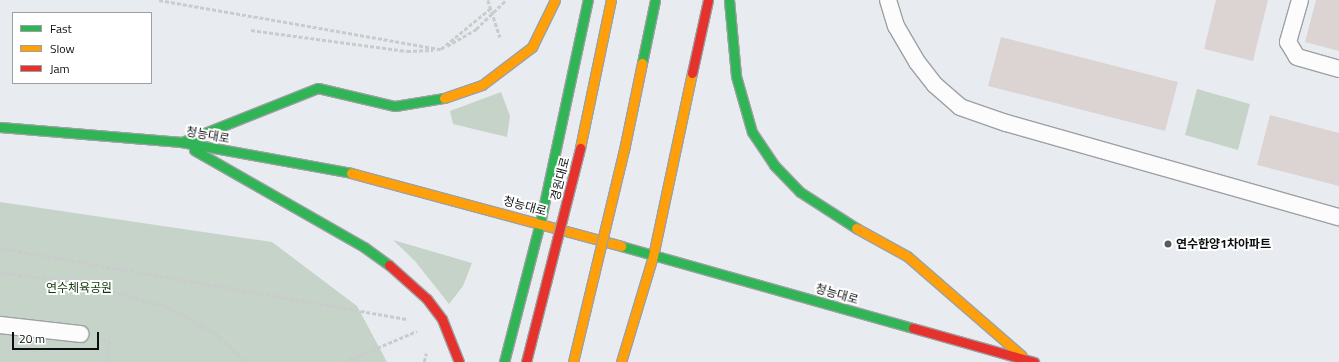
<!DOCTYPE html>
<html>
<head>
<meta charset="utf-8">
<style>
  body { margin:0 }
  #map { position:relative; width:1339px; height:362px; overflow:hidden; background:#e8ecf0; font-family:"Titillium Web","Noto Sans KR",sans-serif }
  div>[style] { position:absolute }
  .green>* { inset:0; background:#c6d3c8 }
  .building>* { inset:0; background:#dbd4d3 }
  .path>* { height:2.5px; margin-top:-1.25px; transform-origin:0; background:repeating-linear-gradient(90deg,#cacbcc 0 4px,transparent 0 6px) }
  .roads { filter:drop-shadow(1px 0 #9ea1a4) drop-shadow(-1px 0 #9ea1a4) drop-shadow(0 1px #9ea1a4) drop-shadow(0 -1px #9ea1a4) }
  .lane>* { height:16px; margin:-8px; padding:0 8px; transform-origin:8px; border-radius:8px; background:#fcfcfd }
  .fast>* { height:9px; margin:-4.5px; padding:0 4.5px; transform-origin:4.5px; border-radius:4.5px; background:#30b455 }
  .slow>* { height:9px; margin:-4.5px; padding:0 4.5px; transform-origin:4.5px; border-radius:4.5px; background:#ff9f0a }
  .jam>* { height:9px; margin:-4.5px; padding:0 4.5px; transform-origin:4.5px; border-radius:4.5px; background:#e5322d }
  .bridges { filter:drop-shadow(1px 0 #9ea1a4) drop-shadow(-1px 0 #9ea1a4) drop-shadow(0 1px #9ea1a4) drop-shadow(0 -1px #9ea1a4) }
  .fast-bridge>* { height:9px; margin:-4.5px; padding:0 4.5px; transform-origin:4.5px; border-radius:4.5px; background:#30b455 }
  .slow-bridge>* { height:9px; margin:-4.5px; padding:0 4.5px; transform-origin:4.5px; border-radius:4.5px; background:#ff9f0a }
  .jam-bridge>* { height:9px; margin:-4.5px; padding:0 4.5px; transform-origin:4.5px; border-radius:4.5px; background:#e5322d }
  .dots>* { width:11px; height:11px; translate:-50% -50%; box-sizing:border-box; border:2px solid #fff; border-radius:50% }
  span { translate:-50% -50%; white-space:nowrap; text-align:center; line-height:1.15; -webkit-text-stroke:4px #fff; paint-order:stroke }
  .street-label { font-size:12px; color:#0c0e11 }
  .poi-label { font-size:12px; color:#0c0e11; font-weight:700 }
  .left { translate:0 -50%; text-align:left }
  .park-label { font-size:12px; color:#113909 }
  .legend { position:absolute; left:12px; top:12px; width:140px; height:72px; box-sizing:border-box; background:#fff; border:1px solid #9e9fa0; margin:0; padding:5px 7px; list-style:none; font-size:12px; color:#0c0e11 }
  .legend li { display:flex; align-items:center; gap:8px; height:20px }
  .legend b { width:20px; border:1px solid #9e9fa0 }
  .scale { position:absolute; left:12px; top:332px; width:87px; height:18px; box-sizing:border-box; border:2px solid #0c0e11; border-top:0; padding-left:5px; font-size:12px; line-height:14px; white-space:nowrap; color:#0c0e11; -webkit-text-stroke:3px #fff; paint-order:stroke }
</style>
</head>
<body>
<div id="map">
  <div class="green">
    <i style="clip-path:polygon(1197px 89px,1250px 104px,1238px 150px,1185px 135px)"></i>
    <i style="clip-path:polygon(501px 92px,510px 116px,507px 137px,453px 124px,450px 111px)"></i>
    <i style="clip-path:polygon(0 202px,272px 242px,357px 306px,387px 362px,0 362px)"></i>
    <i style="clip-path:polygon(393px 240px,472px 263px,463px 286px,449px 304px,415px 261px)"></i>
  </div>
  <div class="building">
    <i style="clip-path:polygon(1216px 0,1268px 0,1253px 61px,1204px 49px)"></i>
    <i style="clip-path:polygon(1316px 0,1339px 0,1339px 51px,1305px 42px)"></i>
    <i style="clip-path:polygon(1001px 37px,1178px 82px,1165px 131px,988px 86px)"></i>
    <i style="clip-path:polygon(1270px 115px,1339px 133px,1339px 186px,1257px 165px)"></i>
  </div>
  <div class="path">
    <i style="left:159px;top:0;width:286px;rotate:9.9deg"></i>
    <i style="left:441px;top:49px;width:65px;rotate:-39.4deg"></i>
    <i style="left:488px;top:0;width:39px;rotate:72deg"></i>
    <i style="left:251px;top:30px;width:157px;rotate:7.7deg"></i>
    <i style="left:407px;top:51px;width:26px;rotate:-2deg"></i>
    <i style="left:447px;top:46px;width:34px;rotate:-30deg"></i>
    <i style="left:476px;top:29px;width:42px;rotate:-44deg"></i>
    <i style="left:0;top:248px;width:414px;rotate:9.9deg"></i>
    <i style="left:0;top:272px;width:96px;rotate:8.4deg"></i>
    <i style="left:95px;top:286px;width:75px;rotate:16.3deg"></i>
    <i style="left:167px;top:307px;width:55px;rotate:28.4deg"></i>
    <i style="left:215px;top:333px;width:43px;rotate:42.2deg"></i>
    <i style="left:102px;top:339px;width:8px;rotate:14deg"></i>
    <i style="left:110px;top:341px;width:21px;rotate:98deg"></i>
    <i style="left:344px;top:362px;width:79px;rotate:-23deg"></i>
    <i style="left:424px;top:362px;width:9px;rotate:-77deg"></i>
  </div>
  <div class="roads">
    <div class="lane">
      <i style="left:888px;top:0;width:27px;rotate:73deg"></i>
      <i style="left:896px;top:26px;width:42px;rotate:59.7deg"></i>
      <i style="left:917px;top:62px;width:29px;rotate:52deg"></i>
      <i style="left:935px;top:85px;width:33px;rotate:41deg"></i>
      <i style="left:960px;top:107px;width:49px;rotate:19.2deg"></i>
      <i style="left:1006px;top:123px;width:346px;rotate:15.8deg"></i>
      <i style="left:1300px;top:0;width:44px;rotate:105.9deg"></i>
      <i style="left:1288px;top:42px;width:17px;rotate:59deg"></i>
      <i style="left:1297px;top:57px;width:44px;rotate:15.9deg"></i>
      <i style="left:0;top:325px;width:81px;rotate:6.4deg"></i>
    </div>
    <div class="fast">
      <i style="left:729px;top:0;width:76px;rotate:84.7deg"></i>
      <i style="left:736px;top:76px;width:58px;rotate:74.1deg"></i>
      <i style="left:752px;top:132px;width:40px;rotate:56deg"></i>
      <i style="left:774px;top:165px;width:37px;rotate:46deg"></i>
      <i style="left:800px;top:192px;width:67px;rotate:32.7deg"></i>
      <i style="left:0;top:127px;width:182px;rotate:4.7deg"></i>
      <i style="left:181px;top:142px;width:173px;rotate:10.3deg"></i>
      <i style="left:182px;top:142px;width:146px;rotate:-21.7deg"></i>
      <i style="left:318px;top:88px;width:79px;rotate:13.2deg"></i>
      <i style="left:395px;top:106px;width:50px;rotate:-9.3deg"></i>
      <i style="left:194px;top:150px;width:196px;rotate:29.7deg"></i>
      <i style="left:364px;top:247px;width:31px;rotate:36deg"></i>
      <i style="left:621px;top:246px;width:303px;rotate:15.7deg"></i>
      <i style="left:504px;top:362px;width:144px;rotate:-75.5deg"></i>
      <i style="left:540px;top:223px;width:228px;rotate:-77.9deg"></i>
    </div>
    <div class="slow">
      <i style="left:444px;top:98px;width:40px;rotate:-18.9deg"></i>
      <i style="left:482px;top:85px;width:63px;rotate:-37.2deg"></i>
      <i style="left:532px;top:47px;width:52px;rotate:-63.9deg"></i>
      <i style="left:351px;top:173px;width:280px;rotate:15.1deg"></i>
      <i style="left:856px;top:228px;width:58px;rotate:28.8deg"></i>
      <i style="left:907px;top:256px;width:152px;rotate:41deg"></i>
      <i style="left:621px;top:362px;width:111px;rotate:-73.2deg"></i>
      <i style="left:653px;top:256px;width:187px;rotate:-78deg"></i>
    </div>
    <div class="jam">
      <i style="left:692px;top:73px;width:75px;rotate:-77.6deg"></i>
      <i style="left:389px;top:265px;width:51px;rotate:41.8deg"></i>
      <i style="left:427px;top:299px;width:25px;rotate:53deg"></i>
      <i style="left:442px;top:319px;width:46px;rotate:68.4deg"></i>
      <i style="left:913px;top:328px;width:126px;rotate:15.7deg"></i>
    </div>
  </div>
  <div class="bridges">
    <div class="fast-bridge">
      <i style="left:642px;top:63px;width:64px;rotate:-78.3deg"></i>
    </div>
    <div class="slow-bridge">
      <i style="left:580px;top:148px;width:151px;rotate:-78.2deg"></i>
      <i style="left:573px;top:362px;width:218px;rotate:-76.5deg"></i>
      <i style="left:624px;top:150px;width:89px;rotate:-78.3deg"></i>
    </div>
    <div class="jam-bridge">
      <i style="left:526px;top:362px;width:221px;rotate:-75.8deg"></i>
    </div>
  </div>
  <div class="dots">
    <i style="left:1168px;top:244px;background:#595c5f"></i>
  </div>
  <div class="street-label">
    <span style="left:208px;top:135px;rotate:10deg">청능대로</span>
    <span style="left:560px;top:179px;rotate:-76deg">경원대로</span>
    <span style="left:525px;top:206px;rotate:15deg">청능대로</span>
    <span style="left:837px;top:294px;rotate:16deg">청능대로</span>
  </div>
  <div class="poi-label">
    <span class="left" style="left:1176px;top:244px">연수한양1차아파트</span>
  </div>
  <div class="park-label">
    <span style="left:79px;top:288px">연수체육공원</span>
  </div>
  <ul class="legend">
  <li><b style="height:5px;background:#30b455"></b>Fast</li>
  <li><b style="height:5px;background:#ff9f0a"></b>Slow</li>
  <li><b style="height:5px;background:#e5322d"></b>Jam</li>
  </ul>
  <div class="scale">20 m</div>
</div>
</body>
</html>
